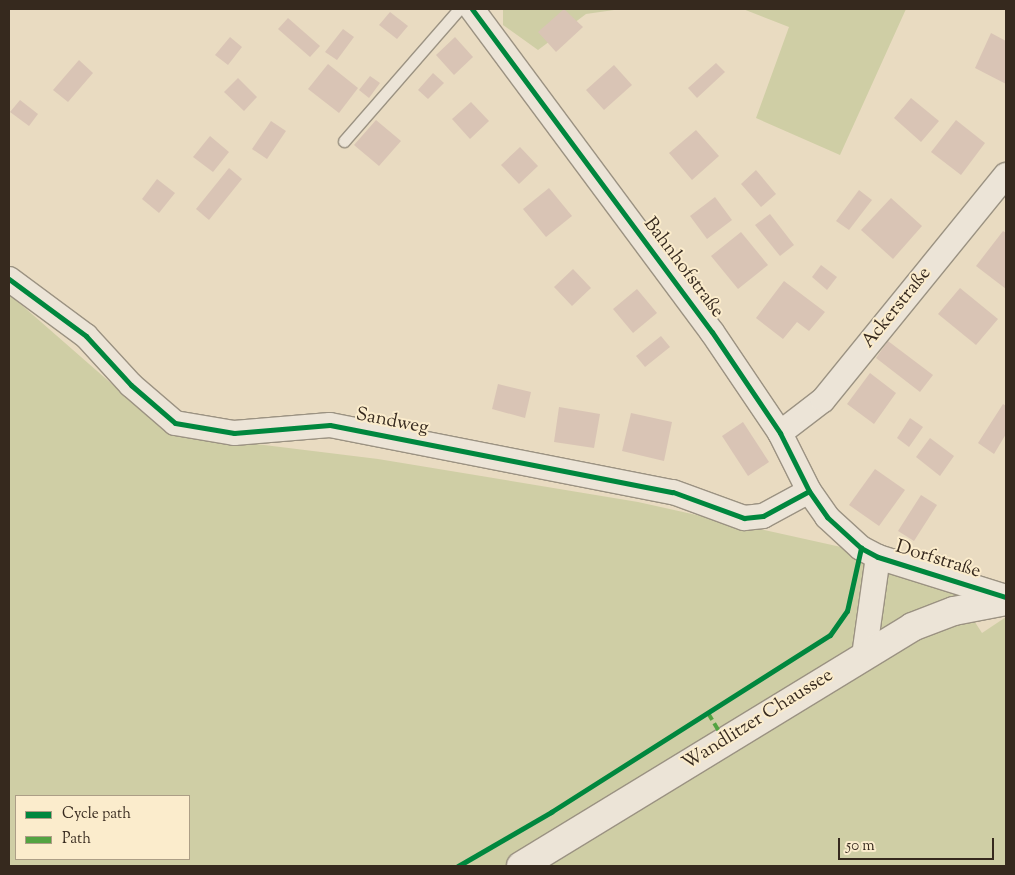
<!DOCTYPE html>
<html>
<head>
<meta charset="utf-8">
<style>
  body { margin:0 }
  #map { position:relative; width:1015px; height:875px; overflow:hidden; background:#e9dbc1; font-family:"Sorts Mill Goudy",serif }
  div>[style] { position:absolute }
  .green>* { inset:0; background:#cfcea5 }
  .building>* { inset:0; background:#d9c4b5 }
  .roads { filter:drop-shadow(1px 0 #9b9282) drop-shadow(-1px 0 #9b9282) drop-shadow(0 1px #9b9282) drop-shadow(0 -1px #9b9282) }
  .lane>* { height:11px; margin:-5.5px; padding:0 5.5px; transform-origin:5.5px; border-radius:5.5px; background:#ece4d7 }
  .street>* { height:24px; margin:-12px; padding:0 12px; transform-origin:12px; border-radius:12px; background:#ece4d7 }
  .secondary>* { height:28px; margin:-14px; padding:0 14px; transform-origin:14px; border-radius:14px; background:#ece4d7 }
  .quiet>* { height:4px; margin-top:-2px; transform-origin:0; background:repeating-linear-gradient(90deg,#53a341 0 8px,transparent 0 12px) }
  .cycleway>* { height:5px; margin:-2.5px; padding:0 2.5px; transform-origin:2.5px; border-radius:2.5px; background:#00873e }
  span { translate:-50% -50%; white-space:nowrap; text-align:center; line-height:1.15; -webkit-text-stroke:4px #fbeccc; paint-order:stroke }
  .street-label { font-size:19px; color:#36291e }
  .frame { position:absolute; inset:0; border:10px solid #36291e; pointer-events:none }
  .legend { position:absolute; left:15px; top:795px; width:175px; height:65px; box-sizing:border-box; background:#fbeccc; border:1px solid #ac9e86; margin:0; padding:6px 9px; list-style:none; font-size:15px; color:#36291e }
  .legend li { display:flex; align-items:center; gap:10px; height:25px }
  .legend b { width:25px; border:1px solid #ac9e86 }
  .scale { position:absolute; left:838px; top:838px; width:156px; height:22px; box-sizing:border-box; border:2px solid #36291e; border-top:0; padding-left:6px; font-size:15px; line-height:18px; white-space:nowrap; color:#36291e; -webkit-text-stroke:4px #fbeccc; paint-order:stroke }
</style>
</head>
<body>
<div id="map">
  <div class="green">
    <i style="clip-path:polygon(503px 9px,621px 9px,586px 14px,538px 50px,503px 25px)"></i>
    <i style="clip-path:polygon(743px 9px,906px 9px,840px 155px,756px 118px,789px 27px)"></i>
    <i style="clip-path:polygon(evenodd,9px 294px,168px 433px,378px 459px,638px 502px,850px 549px,951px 585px,982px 633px,1006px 617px,1006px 866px,9px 866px,9px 294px,16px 796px,189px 796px,189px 859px,16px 859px,16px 796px)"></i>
  </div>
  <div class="building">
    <i style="clip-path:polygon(564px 9px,583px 27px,556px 52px,538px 32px)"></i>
    <i style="clip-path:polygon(390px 12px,408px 26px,397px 39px,379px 25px)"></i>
    <i style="clip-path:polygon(288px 18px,320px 46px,310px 57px,278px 29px)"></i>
    <i style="clip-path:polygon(343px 29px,354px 37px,337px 60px,325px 52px)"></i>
    <i style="clip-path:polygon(991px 33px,1006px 41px,1006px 84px,975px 68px)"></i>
    <i style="clip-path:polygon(230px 37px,242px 47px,228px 65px,215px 55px)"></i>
    <i style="clip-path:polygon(455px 37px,473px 57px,454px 75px,436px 55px)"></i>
    <i style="clip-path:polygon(79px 60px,93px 73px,68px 102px,53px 90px)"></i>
    <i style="clip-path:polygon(716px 63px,725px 72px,697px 98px,688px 88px)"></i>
    <i style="clip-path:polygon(328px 64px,358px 88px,339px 113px,308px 89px)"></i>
    <i style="clip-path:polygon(614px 65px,632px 85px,604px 110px,586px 90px)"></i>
    <i style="clip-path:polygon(433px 73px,444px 83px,428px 99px,418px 90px)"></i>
    <i style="clip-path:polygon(370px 76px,380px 83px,369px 98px,359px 90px)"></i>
    <i style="clip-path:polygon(238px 78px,257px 97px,244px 111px,224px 92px)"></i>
    <i style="clip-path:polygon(911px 98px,939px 121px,921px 142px,894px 118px)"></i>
    <i style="clip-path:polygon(20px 100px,38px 114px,29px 126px,10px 112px)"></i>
    <i style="clip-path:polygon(471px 102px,489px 121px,470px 139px,452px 119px)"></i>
    <i style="clip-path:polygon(376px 120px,401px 141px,379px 166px,354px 145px)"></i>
    <i style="clip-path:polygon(956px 120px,985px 143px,961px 175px,931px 152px)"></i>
    <i style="clip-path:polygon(271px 121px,286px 131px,267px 159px,252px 149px)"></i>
    <i style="clip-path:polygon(696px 130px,719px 156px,692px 180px,669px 153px)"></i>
    <i style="clip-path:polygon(210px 136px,229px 152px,213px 172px,193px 157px)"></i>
    <i style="clip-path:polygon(520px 147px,538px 166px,519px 184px,501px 165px)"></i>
    <i style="clip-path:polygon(229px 168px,242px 179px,209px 220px,196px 209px)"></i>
    <i style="clip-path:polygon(756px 170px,776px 194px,761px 207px,741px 184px)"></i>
    <i style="clip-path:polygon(157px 179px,175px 193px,159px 213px,142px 199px)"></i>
    <i style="clip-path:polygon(549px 188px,572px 216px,546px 237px,523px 209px)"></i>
    <i style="clip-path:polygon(859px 190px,872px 200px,849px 230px,836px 221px)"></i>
    <i style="clip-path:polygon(715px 197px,732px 220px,707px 239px,690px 216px)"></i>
    <i style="clip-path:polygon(891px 198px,922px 226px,893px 259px,861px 230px)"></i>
    <i style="clip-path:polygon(770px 214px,794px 245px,780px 256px,755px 225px)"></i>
    <i style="clip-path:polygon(1003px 231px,1006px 233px,1006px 289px,976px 266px)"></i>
    <i style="clip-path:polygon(741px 232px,768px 265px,738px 289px,711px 256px)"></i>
    <i style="clip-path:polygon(821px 265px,837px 277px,827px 290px,812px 277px)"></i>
    <i style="clip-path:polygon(573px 269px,591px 288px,572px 306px,554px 287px)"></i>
    <i style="clip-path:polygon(784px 281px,825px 312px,809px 331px,797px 322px,783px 339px,756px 318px)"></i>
    <i style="clip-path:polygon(960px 288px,998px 319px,976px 345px,938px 314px)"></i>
    <i style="clip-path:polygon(637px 289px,657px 313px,633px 333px,613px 309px)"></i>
    <i style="clip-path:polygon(661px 336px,670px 347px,645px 367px,636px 356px)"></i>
    <i style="clip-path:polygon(888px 341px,933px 375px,920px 392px,876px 358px)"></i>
    <i style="clip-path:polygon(870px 373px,896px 393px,874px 424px,847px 404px)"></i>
    <i style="clip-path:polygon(498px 384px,531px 392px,525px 418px,492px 409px)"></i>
    <i style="clip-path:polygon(1003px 404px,1006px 406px,1006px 434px,994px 454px,978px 443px)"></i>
    <i style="clip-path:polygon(559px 407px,600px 414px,594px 448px,554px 442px)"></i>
    <i style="clip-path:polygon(631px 413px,672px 422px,664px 461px,622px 451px)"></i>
    <i style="clip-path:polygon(910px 418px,923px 427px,909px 447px,897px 438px)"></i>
    <i style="clip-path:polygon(743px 422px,769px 462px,748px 476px,722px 436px)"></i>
    <i style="clip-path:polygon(930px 438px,954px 456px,940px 476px,916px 457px)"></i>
    <i style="clip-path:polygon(875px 469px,905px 490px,879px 526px,849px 505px)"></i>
    <i style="clip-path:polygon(921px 495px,937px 505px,914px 541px,898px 531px)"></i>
  </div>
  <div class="roads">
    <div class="lane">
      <i style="left:344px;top:141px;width:175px;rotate:-48.9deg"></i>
    </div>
    <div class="street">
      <i style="left:472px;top:9px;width:402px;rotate:53.4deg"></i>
      <i style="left:712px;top:332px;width:122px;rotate:56deg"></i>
      <i style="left:780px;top:433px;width:65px;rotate:63.4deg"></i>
      <i style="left:809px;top:491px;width:32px;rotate:55deg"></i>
      <i style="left:827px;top:517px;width:46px;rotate:42.4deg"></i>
      <i style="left:861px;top:548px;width:19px;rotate:28deg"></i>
      <i style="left:878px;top:557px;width:134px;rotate:17.4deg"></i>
      <i style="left:9px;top:279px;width:96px;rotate:36.5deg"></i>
      <i style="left:86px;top:336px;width:67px;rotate:47.4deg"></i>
      <i style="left:131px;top:385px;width:58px;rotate:40.8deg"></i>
      <i style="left:175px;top:423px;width:60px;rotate:9.6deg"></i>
      <i style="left:234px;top:433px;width:96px;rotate:-4.8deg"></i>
      <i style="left:330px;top:425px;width:349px;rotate:11.1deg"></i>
      <i style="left:673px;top:492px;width:76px;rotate:20.1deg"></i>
      <i style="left:744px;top:518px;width:19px;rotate:-6deg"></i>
      <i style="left:763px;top:516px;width:52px;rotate:-28.5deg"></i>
      <i style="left:780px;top:433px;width:54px;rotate:-37.5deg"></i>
      <i style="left:823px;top:400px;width:290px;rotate:-50.9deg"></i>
      <i style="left:864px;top:656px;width:100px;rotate:-82deg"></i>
    </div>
    <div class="secondary">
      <i style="left:521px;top:866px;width:458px;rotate:-31.4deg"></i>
      <i style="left:912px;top:627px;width:45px;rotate:-20.9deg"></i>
      <i style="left:954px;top:611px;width:53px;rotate:-10.9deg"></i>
    </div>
  </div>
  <div class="quiet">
    <i style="left:708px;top:713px;width:33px;rotate:59deg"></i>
  </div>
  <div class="cycleway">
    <i style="left:472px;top:9px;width:402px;rotate:53.4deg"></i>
    <i style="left:712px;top:332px;width:122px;rotate:56deg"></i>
    <i style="left:780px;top:433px;width:65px;rotate:63.4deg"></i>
    <i style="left:809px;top:491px;width:32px;rotate:55deg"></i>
    <i style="left:827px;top:517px;width:46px;rotate:42.4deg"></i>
    <i style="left:861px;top:548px;width:19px;rotate:28deg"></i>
    <i style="left:878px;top:557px;width:134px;rotate:17.4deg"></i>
    <i style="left:9px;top:279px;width:96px;rotate:36.5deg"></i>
    <i style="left:86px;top:336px;width:67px;rotate:47.4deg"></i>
    <i style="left:131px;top:385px;width:58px;rotate:40.8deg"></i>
    <i style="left:175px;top:423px;width:60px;rotate:9.6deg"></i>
    <i style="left:234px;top:433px;width:96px;rotate:-4.8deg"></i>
    <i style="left:330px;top:425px;width:349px;rotate:11.1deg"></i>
    <i style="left:673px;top:492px;width:76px;rotate:20.1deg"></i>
    <i style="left:744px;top:518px;width:19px;rotate:-6deg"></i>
    <i style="left:763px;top:516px;width:52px;rotate:-28.5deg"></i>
    <i style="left:458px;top:866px;width:108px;rotate:-30.1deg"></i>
    <i style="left:551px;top:812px;width:330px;rotate:-32.4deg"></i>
    <i style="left:830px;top:635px;width:29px;rotate:-55deg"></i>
    <i style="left:847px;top:611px;width:65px;rotate:-77.5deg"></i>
  </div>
  <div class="street-label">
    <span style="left:683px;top:268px;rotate:53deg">Bahnhofstraße</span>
    <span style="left:897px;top:308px;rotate:-51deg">Ackerstraße</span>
    <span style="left:392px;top:422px;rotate:11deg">Sandweg</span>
    <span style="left:938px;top:560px;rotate:17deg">Dorfstraße</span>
    <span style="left:758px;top:720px;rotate:-32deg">Wandlitzer Chaussee</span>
  </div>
  <div class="frame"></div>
  <ul class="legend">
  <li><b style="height:6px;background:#00873e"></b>Cycle path</li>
  <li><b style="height:6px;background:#53a341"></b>Path</li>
  </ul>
  <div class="scale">50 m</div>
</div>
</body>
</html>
